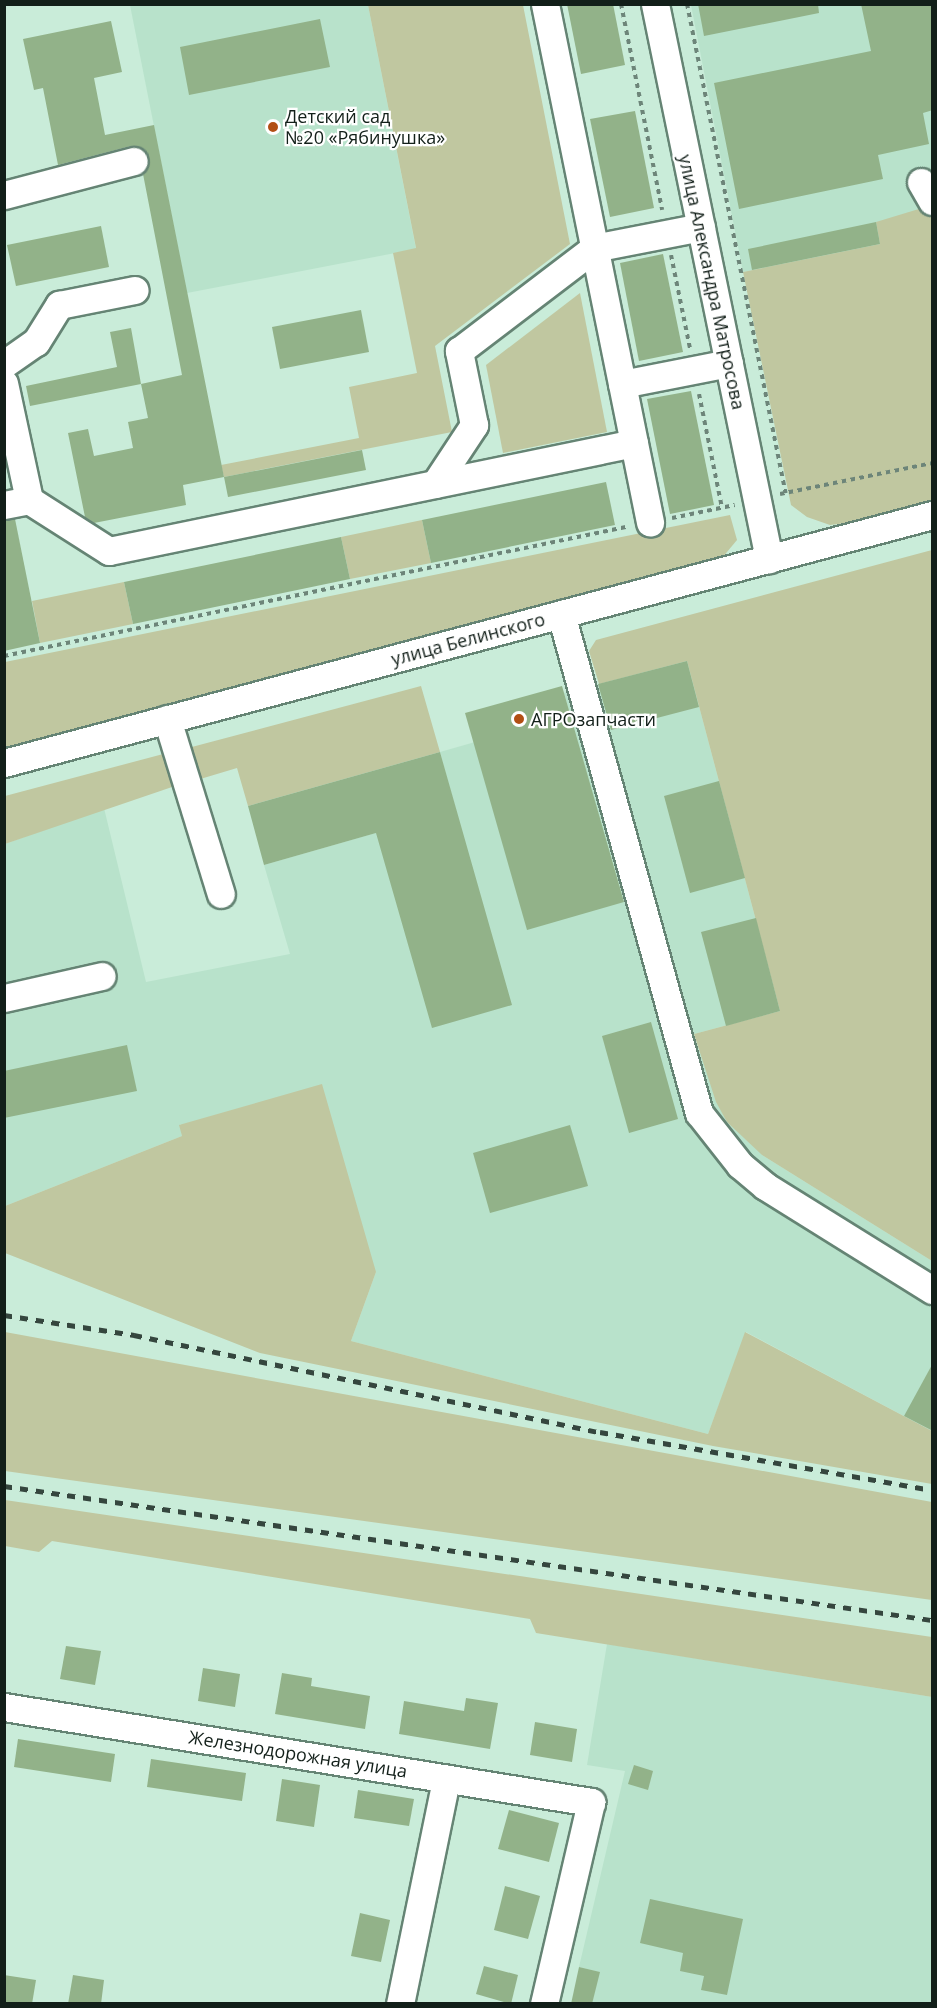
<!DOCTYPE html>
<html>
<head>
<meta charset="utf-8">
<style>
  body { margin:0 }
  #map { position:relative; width:937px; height:2008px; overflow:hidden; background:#c9ecd9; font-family:"Open Sans",sans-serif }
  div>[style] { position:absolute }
  .built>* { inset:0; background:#b8e2cb }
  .green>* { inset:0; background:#c0c7a0 }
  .building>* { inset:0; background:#92b289 }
  .path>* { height:4px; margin-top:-2px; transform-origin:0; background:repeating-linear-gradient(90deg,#6d8579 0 4.5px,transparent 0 9px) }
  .roads { filter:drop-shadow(2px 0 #658474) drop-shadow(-2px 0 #658474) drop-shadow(0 2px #658474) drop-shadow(0 -2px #658474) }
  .minor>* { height:27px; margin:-13.5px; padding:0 13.5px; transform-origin:13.5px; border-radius:13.5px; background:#fff }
  .rail>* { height:4.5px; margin-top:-2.25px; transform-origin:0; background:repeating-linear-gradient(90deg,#35463e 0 8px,transparent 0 16px) }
  .dots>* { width:16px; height:16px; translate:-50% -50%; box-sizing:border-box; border:3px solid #fff; border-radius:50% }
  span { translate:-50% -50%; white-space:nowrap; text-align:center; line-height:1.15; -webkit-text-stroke:4.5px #fff; paint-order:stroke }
  .poi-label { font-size:18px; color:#121f19 }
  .left { translate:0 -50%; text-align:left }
  .street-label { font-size:18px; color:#121f19 }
  .frame { position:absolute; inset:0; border:6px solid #121f19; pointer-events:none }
</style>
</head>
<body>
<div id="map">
  <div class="built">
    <i style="clip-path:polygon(130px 5px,368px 5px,416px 249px,187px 293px)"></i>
    <i style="clip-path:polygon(691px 5px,932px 5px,932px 233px,743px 272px)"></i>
    <i style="clip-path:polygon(687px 661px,780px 1011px,694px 1034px,762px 1155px,932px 1261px,932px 1431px,746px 1332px,708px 1434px,351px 1341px,376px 1272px,180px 1124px,182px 1136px,5px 1206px,5px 844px,104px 808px,146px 982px,290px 954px,264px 865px,456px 810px,440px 752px,570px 715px,564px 693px)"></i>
    <i style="clip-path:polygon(607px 1644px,932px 1697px,932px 2003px,592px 2003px,599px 1972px,579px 1967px,625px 1771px,587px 1765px)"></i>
  </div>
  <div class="green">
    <i style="clip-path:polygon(368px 5px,523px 5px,570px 244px,435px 346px,452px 432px,224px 477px,221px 465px,359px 438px,349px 387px,417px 373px,393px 253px,416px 248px)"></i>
    <i style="clip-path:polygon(932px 205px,932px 500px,863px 521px,830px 525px,807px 517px,791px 505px,743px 272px,880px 244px,876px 222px)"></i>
    <i style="clip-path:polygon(580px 293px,607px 432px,503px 453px,486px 365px)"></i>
    <i style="clip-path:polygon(730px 515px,737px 540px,722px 558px,10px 748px,5px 745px,5px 662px)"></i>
    <i style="clip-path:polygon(422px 520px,431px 563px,350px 579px,341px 537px)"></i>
    <i style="clip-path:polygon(932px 550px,932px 1261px,762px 1155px,727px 1122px,716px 1102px,694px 1034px,780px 1011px,687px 661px,599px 684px,589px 651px,596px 640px)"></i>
    <i style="clip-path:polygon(124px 582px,133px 624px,40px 643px,32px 601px)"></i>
    <i style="clip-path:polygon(421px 686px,440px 752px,248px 806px,237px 768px,197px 780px,188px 748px)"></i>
    <i style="clip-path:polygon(167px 753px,175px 786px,5px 844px,5px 796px)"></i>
    <i style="clip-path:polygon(322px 1084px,376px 1272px,351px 1341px,708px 1434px,745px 1332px,932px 1431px,932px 1484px,713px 1446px,260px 1353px,5px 1253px,5px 1206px,182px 1136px,179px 1125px)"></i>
    <i style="clip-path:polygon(5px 1332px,932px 1502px,932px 1600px,5px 1471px)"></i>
    <i style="clip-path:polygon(5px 1500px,932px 1637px,932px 1697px,536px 1633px,530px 1619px,52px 1541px,39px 1552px,5px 1546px)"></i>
  </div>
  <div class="building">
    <i style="clip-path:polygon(567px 4px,613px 4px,625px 65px,581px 74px)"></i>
    <i style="clip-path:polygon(698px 4px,818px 4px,819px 13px,704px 36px)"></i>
    <i style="clip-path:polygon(861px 4px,933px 4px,933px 110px,923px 113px,929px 144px,878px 155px,883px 179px,739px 209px,714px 83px,871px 51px)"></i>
    <i style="clip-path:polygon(320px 19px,330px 67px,189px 95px,180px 47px)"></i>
    <i style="clip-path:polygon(111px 21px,122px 72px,94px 78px,105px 135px,154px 125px,224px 477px,183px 485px,186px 505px,94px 523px,85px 517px,68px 433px,88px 429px,94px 456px,133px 448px,128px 422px,148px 418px,141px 384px,182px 375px,143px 174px,149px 166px,149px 156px,145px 150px,131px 146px,58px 165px,43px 88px,34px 90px,23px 39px)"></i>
    <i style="clip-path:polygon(635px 111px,654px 208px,610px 217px,590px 119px)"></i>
    <i style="clip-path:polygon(876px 222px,880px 244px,752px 270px,748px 249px)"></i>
    <i style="clip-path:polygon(101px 226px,109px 267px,16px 286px,7px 245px)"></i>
    <i style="clip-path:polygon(663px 254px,683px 352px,639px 361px,620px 263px)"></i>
    <i style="clip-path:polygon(361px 310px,369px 352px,280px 369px,272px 327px)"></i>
    <i style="clip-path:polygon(131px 328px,141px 384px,30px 406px,26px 386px,117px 367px,110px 332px)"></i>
    <i style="clip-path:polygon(691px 391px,714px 505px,670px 514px,647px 399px)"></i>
    <i style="clip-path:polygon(362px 450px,366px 470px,228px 497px,224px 477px)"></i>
    <i style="clip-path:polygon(606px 482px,615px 525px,431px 563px,422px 520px)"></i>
    <i style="clip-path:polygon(15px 519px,40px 643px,4px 651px,4px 520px)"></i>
    <i style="clip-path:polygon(341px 537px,350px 579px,133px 624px,124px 582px)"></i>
    <i style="clip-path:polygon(687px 661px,699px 707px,611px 730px,598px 684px)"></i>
    <i style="clip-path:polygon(562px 686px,624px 902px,527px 930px,465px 713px)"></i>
    <i style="clip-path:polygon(440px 752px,512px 1005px,432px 1028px,376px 833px,264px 865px,248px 806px)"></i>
    <i style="clip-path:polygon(719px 781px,745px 878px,690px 893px,664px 796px)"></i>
    <i style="clip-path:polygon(756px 918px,780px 1011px,726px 1026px,701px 932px)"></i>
    <i style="clip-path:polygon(651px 1022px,678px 1119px,629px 1133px,602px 1036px)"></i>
    <i style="clip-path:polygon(127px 1045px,137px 1091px,4px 1118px,4px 1071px)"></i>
    <i style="clip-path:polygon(570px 1125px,588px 1186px,490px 1213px,473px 1153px)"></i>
    <i style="clip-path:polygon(933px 1363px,933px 1431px,904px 1416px)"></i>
    <i style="clip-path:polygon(66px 1646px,101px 1651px,95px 1685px,60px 1679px)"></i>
    <i style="clip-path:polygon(203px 1668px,240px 1674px,235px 1707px,198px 1701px)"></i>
    <i style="clip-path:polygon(282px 1673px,312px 1678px,311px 1686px,370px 1696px,365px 1729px,275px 1714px)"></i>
    <i style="clip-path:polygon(466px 1698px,498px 1703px,490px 1749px,399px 1734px,404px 1701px,464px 1711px)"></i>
    <i style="clip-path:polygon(535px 1722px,577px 1729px,572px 1762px,530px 1755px)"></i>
    <i style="clip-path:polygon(18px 1739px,115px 1754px,111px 1782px,14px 1767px)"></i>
    <i style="clip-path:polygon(151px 1759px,246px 1773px,242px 1801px,147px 1787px)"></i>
    <i style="clip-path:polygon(634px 1765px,653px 1771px,648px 1790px,628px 1784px)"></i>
    <i style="clip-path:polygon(282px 1779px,320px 1785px,314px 1827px,276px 1821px)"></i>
    <i style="clip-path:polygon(358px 1790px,414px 1799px,409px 1826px,354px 1818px)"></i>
    <i style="clip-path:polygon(509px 1810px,559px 1823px,549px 1862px,498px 1849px)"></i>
    <i style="clip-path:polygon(505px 1886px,540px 1896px,528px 1939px,494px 1930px)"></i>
    <i style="clip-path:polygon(650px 1899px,743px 1919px,727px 1995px,701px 1990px,704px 1976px,680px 1971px,683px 1953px,640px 1943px)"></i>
    <i style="clip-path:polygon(360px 1913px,390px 1920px,381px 1962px,351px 1956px)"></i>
    <i style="clip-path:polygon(484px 1966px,518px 1975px,511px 2004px,476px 1994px)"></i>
    <i style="clip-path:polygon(579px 1967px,600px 1972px,592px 2004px,571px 2004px)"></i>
    <i style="clip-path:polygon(4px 1975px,36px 1980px,32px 2004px,4px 2004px)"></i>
    <i style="clip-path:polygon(73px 1975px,104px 1980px,101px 2004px,68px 2004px)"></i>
  </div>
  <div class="path">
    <i style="left:621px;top:4px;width:210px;rotate:78.7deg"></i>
    <i style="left:687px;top:4px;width:499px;rotate:78.6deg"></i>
    <i style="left:671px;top:255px;width:95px;rotate:78.5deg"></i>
    <i style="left:699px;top:394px;width:116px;rotate:78.6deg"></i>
    <i style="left:780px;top:494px;width:155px;rotate:-11.5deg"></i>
    <i style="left:672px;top:518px;width:64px;rotate:-11.7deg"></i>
    <i style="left:4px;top:656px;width:635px;rotate:-11.72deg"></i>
  </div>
  <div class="roads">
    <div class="minor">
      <i style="left:545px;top:4px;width:529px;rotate:78.54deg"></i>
      <i style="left:655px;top:4px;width:567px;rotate:78.39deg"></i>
      <i style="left:921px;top:182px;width:22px;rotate:60deg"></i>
      <i style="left:4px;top:195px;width:134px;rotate:-14.7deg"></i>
      <i style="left:4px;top:364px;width:39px;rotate:-35deg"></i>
      <i style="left:36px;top:342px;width:44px;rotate:-58.1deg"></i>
      <i style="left:59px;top:305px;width:77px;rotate:-11.2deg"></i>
      <i style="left:4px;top:383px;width:120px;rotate:77.9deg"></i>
      <i style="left:29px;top:500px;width:95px;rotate:32.5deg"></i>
      <i style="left:109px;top:551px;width:536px;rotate:-11.62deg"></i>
      <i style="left:622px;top:384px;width:109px;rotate:-11.1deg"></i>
      <i style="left:435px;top:484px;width:71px;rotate:-56.5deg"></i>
      <i style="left:474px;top:425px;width:76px;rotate:-101.5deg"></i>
      <i style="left:459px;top:351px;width:170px;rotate:-37.3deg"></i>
      <i style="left:594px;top:248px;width:109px;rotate:-11.1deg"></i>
      <i style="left:4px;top:505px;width:25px;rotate:-11deg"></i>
      <i style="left:561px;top:614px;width:518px;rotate:74.54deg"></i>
      <i style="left:699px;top:1113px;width:66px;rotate:51.7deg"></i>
      <i style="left:740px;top:1165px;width:33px;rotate:40deg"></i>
      <i style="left:765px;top:1186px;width:197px;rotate:31.9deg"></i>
      <i style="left:167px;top:719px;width:183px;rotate:72.9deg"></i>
      <i style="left:4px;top:763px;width:961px;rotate:-14.96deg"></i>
      <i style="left:4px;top:998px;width:100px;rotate:-12.7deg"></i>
      <i style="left:4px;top:1707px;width:595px;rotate:9.19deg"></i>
      <i style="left:591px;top:1802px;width:207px;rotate:103.1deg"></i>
      <i style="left:400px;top:2004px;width:230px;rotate:-78.4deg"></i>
    </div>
  </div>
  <div class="rail">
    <i style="left:4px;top:1315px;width:132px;rotate:8.7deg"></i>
    <i style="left:134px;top:1335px;width:476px;rotate:11.8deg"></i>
    <i style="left:600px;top:1432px;width:337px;rotate:9.9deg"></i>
    <i style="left:4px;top:1486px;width:938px;rotate:8.22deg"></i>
  </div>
  <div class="dots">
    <i style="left:273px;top:127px;background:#b24f14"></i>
    <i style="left:519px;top:719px;background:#b24f14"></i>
  </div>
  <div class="poi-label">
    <span class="left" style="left:285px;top:127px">Детский сад<br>№20 «Рябинушка»</span>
    <span class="left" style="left:531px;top:719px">АГРОзапчасти</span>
  </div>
  <div class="street-label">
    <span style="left:712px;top:282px;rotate:78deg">улица Александра Матросова</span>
    <span style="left:468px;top:639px;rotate:-15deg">улица Белинского</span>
    <span style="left:298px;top:1754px;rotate:9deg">Железнодорожная улица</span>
  </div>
  <div class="frame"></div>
</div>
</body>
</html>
